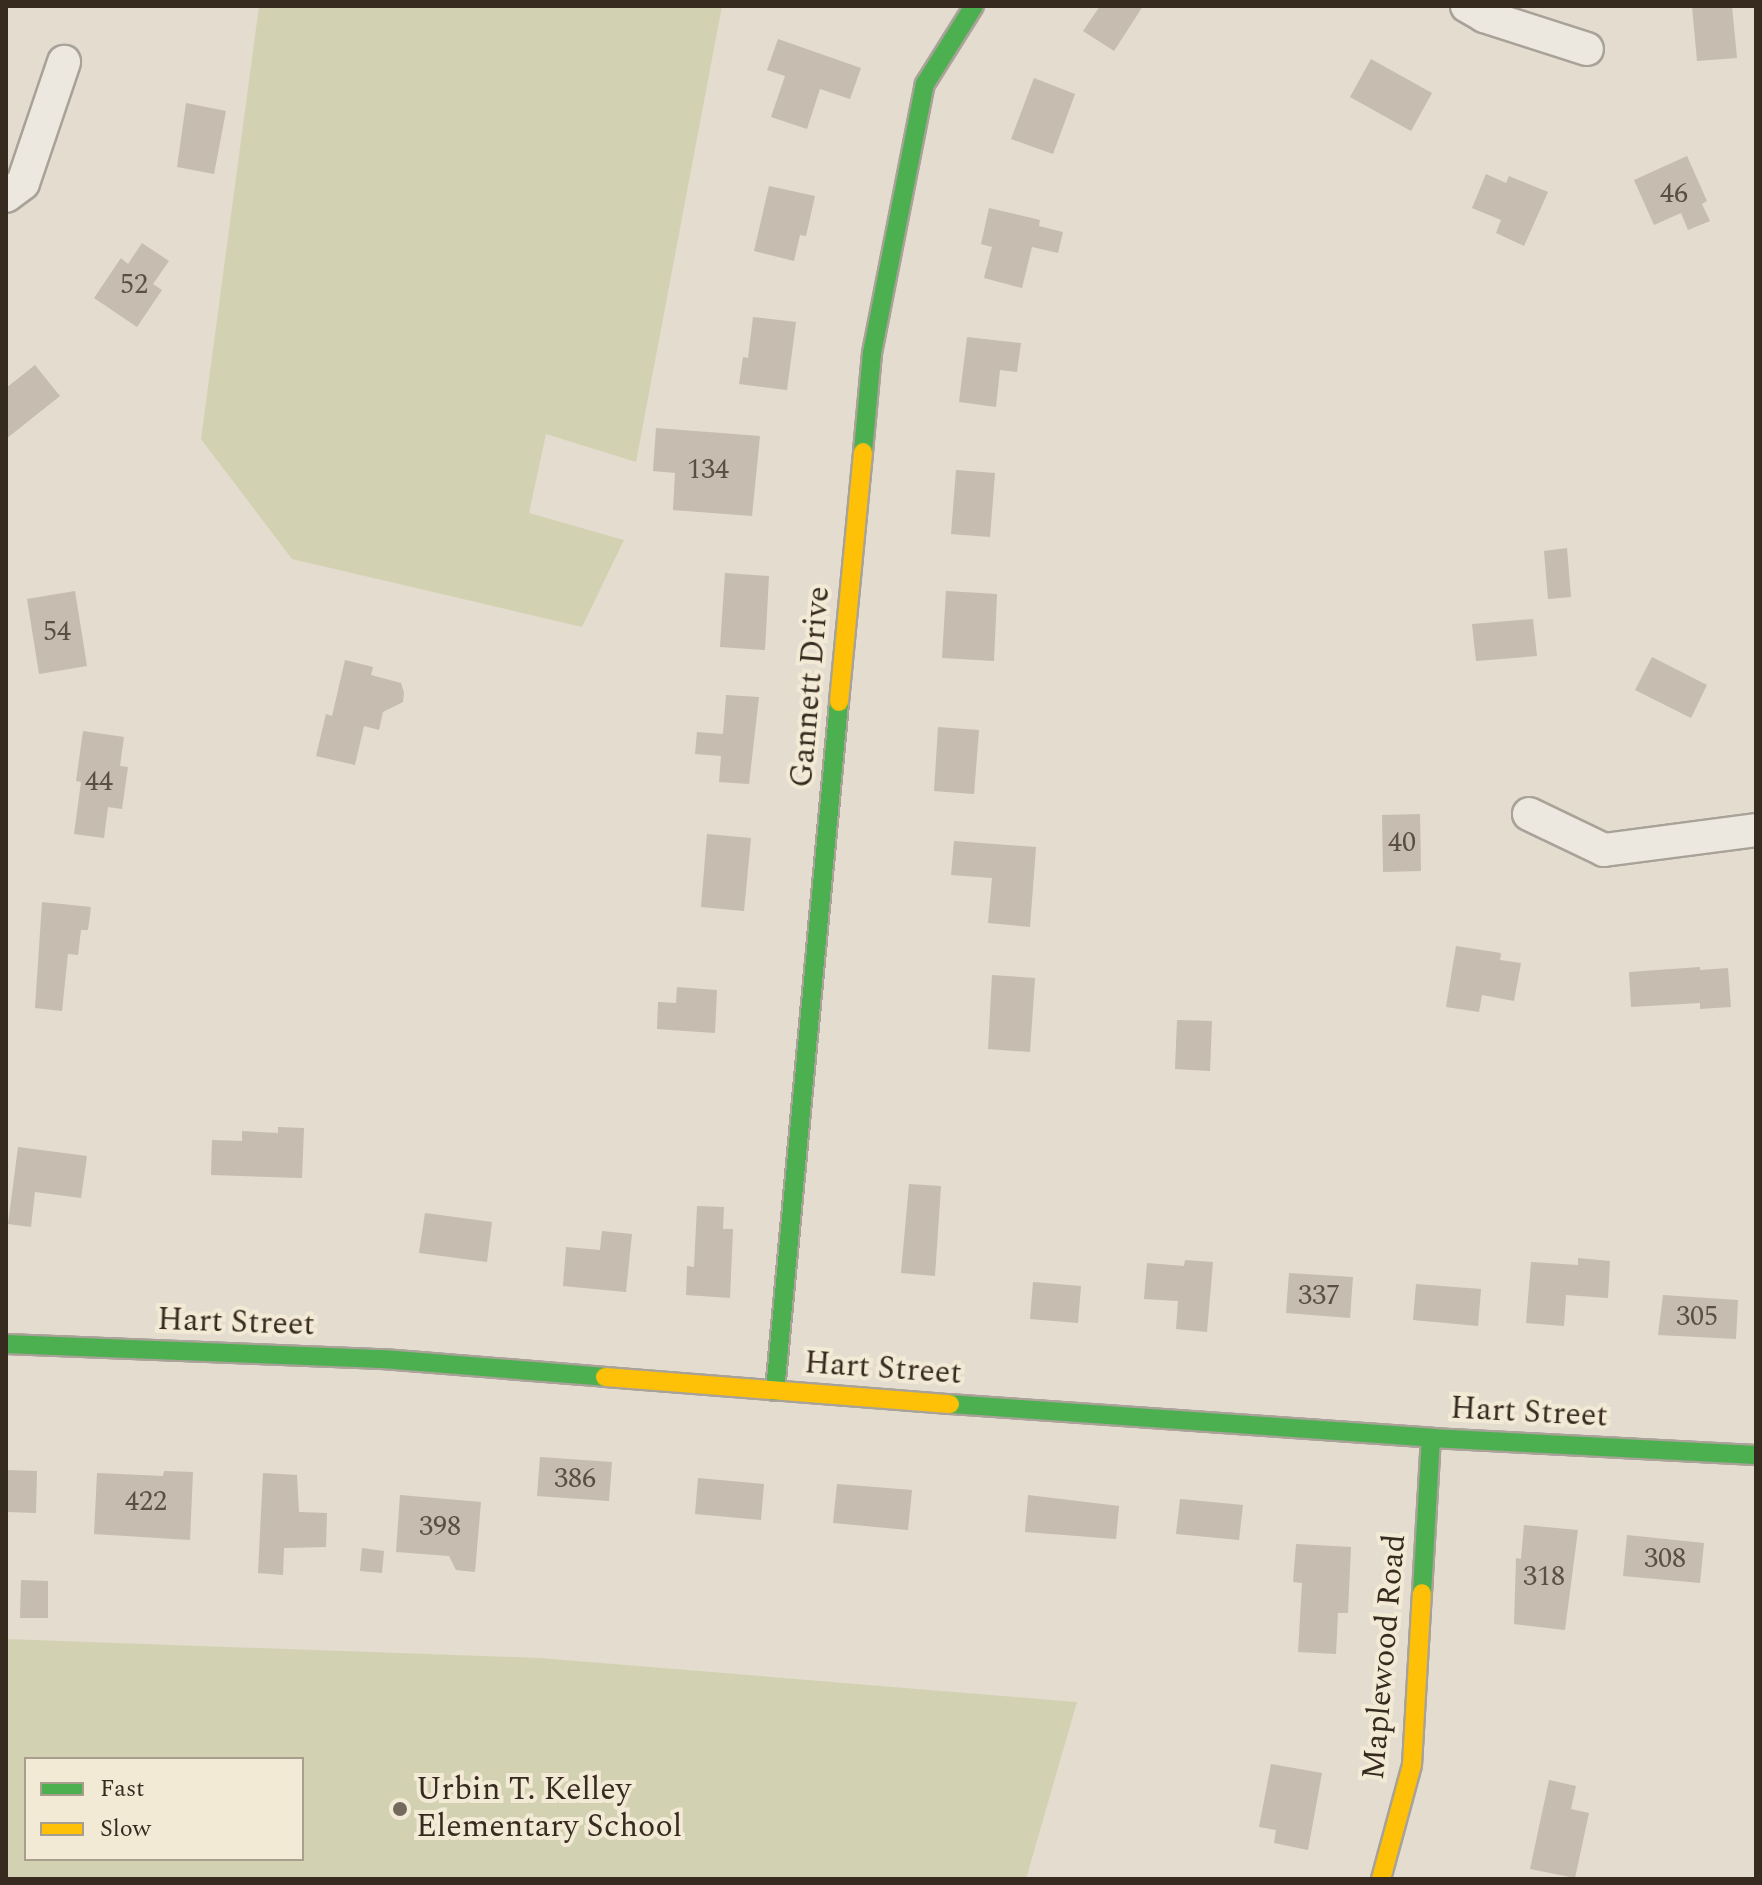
<!DOCTYPE html>
<html>
<head>
<meta charset="utf-8">
<style>
  body { margin:0 }
  #map { position:relative; width:1762px; height:1885px; overflow:hidden; background:#e3dccf; font-family:Spectral,serif }
  div>[style] { position:absolute }
  .green>* { inset:0; background:#d2d2b3 }
  .building>* { inset:0; background:#c6bcb0 }
  .roads { filter:drop-shadow(2px 0 #a8a298) drop-shadow(-2px 0 #a8a298) drop-shadow(0 2px #a8a298) drop-shadow(0 -2px #a8a298) }
  .street>* { height:32px; margin:-16px; padding:0 16px; transform-origin:16px; border-radius:16px; background:#ece8e0 }
  .fast>* { height:18px; margin:-9px; padding:0 9px; transform-origin:9px; border-radius:9px; background:#4caf50 }
  .slow>* { height:18px; margin:-9px; padding:0 9px; transform-origin:9px; border-radius:9px; background:#ffc107 }
  .dots>* { width:22px; height:22px; translate:-50% -50%; box-sizing:border-box; border:4px solid #f3ead6; border-radius:50% }
  span { translate:-50% -50%; white-space:nowrap; text-align:center; line-height:1.15; -webkit-text-stroke:8px #f3ead6; paint-order:stroke }
  .number-label { font-size:28px; color:#5b4f44 }
  .number-label span { -webkit-text-stroke-width:0 }
  .street-label { font-size:32px; color:#372b20 }
  .poi-label { font-size:32px; color:#372b20 }
  .left { translate:0 -50%; text-align:left }
  .frame { position:absolute; inset:0; border:8px solid #372b20; pointer-events:none }
  .legend { position:absolute; left:24px; top:1757px; width:280px; height:104px; box-sizing:border-box; background:#f3ead6; border:2px solid #a89e8d; margin:0; padding:10px 14px; list-style:none; font-size:24px; color:#372b20 }
  .legend li { display:flex; align-items:center; gap:16px; height:40px }
  .legend b { width:40px; border:2px solid #a89e8d }
</style>
</head>
<body>
<div id="map">
  <div class="green">
    <i style="clip-path:polygon(259px 6px,722px 6px,636px 462px,546px 434px,529px 513px,624px 540px,582px 627px,292px 559px,201px 439px)"></i>
    <i style="clip-path:polygon(evenodd,6px 1639px,540px 1658px,1077px 1702px,1026px 1879px,6px 1879px,6px 1639px,26px 1759px,302px 1759px,302px 1859px,26px 1859px,26px 1759px)"></i>
  </div>
  <div class="building">
    <i style="clip-path:polygon(1100px 6px,1143px 6px,1114px 51px,1083px 31px)"></i>
    <i style="clip-path:polygon(1692px 6px,1732px 6px,1737px 58px,1697px 61px)"></i>
    <i style="clip-path:polygon(778px 39px,861px 68px,850px 99px,820px 89px,807px 129px,771px 117px,785px 76px,767px 70px)"></i>
    <i style="clip-path:polygon(1371px 59px,1432px 93px,1411px 131px,1350px 97px)"></i>
    <i style="clip-path:polygon(1034px 78px,1075px 94px,1053px 154px,1011px 139px)"></i>
    <i style="clip-path:polygon(186px 103px,226px 111px,214px 174px,177px 167px)"></i>
    <i style="clip-path:polygon(1687px 156px,1707px 201px,1702px 204px,1710px 221px,1688px 230px,1681px 213px,1654px 225px,1634px 180px)"></i>
    <i style="clip-path:polygon(1486px 174px,1506px 183px,1509px 176px,1548px 192px,1524px 246px,1496px 233px,1501px 220px,1472px 208px)"></i>
    <i style="clip-path:polygon(769px 186px,815px 196px,806px 236px,800px 235px,794px 261px,754px 251px)"></i>
    <i style="clip-path:polygon(989px 208px,1040px 220px,1039px 226px,1063px 232px,1058px 253px,1032px 247px,1022px 288px,984px 278px,992px 247px,981px 244px)"></i>
    <i style="clip-path:polygon(142px 243px,169px 261px,153px 284px,162px 290px,137px 327px,94px 298px,121px 258px,128px 264px)"></i>
    <i style="clip-path:polygon(753px 317px,796px 322px,787px 390px,739px 384px,743px 357px,748px 358px)"></i>
    <i style="clip-path:polygon(967px 337px,1021px 343px,1017px 372px,1000px 370px,996px 407px,959px 402px)"></i>
    <i style="clip-path:polygon(35px 365px,60px 396px,6px 439px,6px 388px)"></i>
    <i style="clip-path:polygon(656px 428px,760px 436px,752px 516px,673px 510px,675px 473px,653px 471px)"></i>
    <i style="clip-path:polygon(956px 470px,995px 473px,990px 537px,951px 534px)"></i>
    <i style="clip-path:polygon(1567px 548px,1571px 597px,1548px 599px,1544px 551px)"></i>
    <i style="clip-path:polygon(725px 573px,769px 576px,765px 650px,720px 647px)"></i>
    <i style="clip-path:polygon(75px 591px,87px 666px,39px 674px,27px 599px)"></i>
    <i style="clip-path:polygon(946px 591px,997px 594px,994px 661px,942px 658px)"></i>
    <i style="clip-path:polygon(1533px 619px,1537px 656px,1476px 661px,1472px 624px)"></i>
    <i style="clip-path:polygon(1652px 657px,1707px 685px,1691px 718px,1635px 690px)"></i>
    <i style="clip-path:polygon(345px 660px,373px 667px,371px 675px,401px 683px,404px 693px,403px 702px,383px 712px,379px 730px,364px 726px,355px 765px,316px 756px,326px 714px,332px 716px)"></i>
    <i style="clip-path:polygon(726px 695px,759px 697px,749px 784px,719px 782px,721px 756px,695px 754px,697px 732px,723px 734px)"></i>
    <i style="clip-path:polygon(938px 727px,979px 730px,974px 794px,934px 791px)"></i>
    <i style="clip-path:polygon(83px 731px,124px 737px,120px 766px,128px 767px,122px 809px,108px 807px,104px 838px,74px 834px,81px 782px,76px 781px)"></i>
    <i style="clip-path:polygon(1420px 814px,1421px 871px,1383px 872px,1382px 815px)"></i>
    <i style="clip-path:polygon(707px 834px,751px 838px,744px 911px,701px 907px)"></i>
    <i style="clip-path:polygon(954px 841px,1036px 847px,1030px 927px,988px 923px,992px 878px,951px 875px)"></i>
    <i style="clip-path:polygon(42px 902px,91px 907px,88px 930px,81px 930px,78px 955px,68px 954px,62px 1011px,35px 1008px)"></i>
    <i style="clip-path:polygon(1456px 946px,1501px 953px,1500px 960px,1521px 963px,1514px 1001px,1482px 995px,1479px 1012px,1446px 1007px)"></i>
    <i style="clip-path:polygon(1700px 967px,1700px 970px,1728px 968px,1731px 1007px,1700px 1009px,1700px 1003px,1631px 1007px,1629px 972px)"></i>
    <i style="clip-path:polygon(992px 975px,1035px 978px,1030px 1052px,988px 1049px)"></i>
    <i style="clip-path:polygon(677px 987px,717px 990px,715px 1033px,657px 1029px,658px 1002px,676px 1003px)"></i>
    <i style="clip-path:polygon(1177px 1020px,1212px 1021px,1210px 1071px,1175px 1069px)"></i>
    <i style="clip-path:polygon(278px 1127px,304px 1128px,302px 1178px,211px 1175px,212px 1140px,242px 1141px,242px 1131px,278px 1133px)"></i>
    <i style="clip-path:polygon(18px 1147px,87px 1156px,81px 1198px,35px 1192px,31px 1227px,8px 1224px)"></i>
    <i style="clip-path:polygon(909px 1184px,941px 1186px,935px 1276px,901px 1273px)"></i>
    <i style="clip-path:polygon(697px 1206px,724px 1207px,723px 1229px,733px 1229px,730px 1298px,686px 1295px,687px 1266px,694px 1267px)"></i>
    <i style="clip-path:polygon(425px 1213px,492px 1222px,487px 1262px,419px 1253px)"></i>
    <i style="clip-path:polygon(602px 1231px,632px 1234px,626px 1292px,563px 1286px,566px 1247px,600px 1250px)"></i>
    <i style="clip-path:polygon(1578px 1258px,1610px 1261px,1608px 1298px,1566px 1295px,1564px 1326px,1526px 1323px,1531px 1262px,1578px 1265px)"></i>
    <i style="clip-path:polygon(1185px 1260px,1213px 1262px,1207px 1332px,1176px 1329px,1178px 1301px,1144px 1299px,1147px 1263px,1184px 1266px)"></i>
    <i style="clip-path:polygon(1289px 1273px,1353px 1277px,1350px 1318px,1286px 1313px)"></i>
    <i style="clip-path:polygon(1033px 1282px,1081px 1286px,1078px 1323px,1030px 1319px)"></i>
    <i style="clip-path:polygon(1416px 1284px,1481px 1289px,1478px 1326px,1413px 1320px)"></i>
    <i style="clip-path:polygon(1663px 1295px,1738px 1300px,1736px 1339px,1658px 1335px)"></i>
    <i style="clip-path:polygon(540px 1457px,612px 1462px,609px 1501px,537px 1496px)"></i>
    <i style="clip-path:polygon(6px 1470px,37px 1471px,36px 1513px,6px 1512px)"></i>
    <i style="clip-path:polygon(164px 1471px,193px 1472px,190px 1540px,94px 1534px,97px 1473px,163px 1476px)"></i>
    <i style="clip-path:polygon(263px 1473px,297px 1475px,299px 1512px,327px 1513px,326px 1547px,284px 1548px,283px 1575px,258px 1573px)"></i>
    <i style="clip-path:polygon(698px 1478px,764px 1484px,761px 1520px,695px 1514px)"></i>
    <i style="clip-path:polygon(837px 1484px,912px 1490px,908px 1530px,833px 1523px)"></i>
    <i style="clip-path:polygon(400px 1495px,481px 1502px,475px 1572px,456px 1570px,449px 1556px,396px 1552px)"></i>
    <i style="clip-path:polygon(1028px 1495px,1119px 1506px,1116px 1539px,1025px 1532px)"></i>
    <i style="clip-path:polygon(1180px 1499px,1243px 1505px,1239px 1540px,1176px 1534px)"></i>
    <i style="clip-path:polygon(1524px 1525px,1578px 1530px,1565px 1630px,1514px 1624px,1516px 1558px,1521px 1559px)"></i>
    <i style="clip-path:polygon(1627px 1535px,1704px 1543px,1700px 1583px,1623px 1576px)"></i>
    <i style="clip-path:polygon(1296px 1544px,1351px 1547px,1348px 1613px,1338px 1613px,1336px 1654px,1298px 1652px,1302px 1583px,1293px 1582px)"></i>
    <i style="clip-path:polygon(362px 1548px,384px 1551px,382px 1573px,360px 1571px)"></i>
    <i style="clip-path:polygon(21px 1580px,48px 1581px,48px 1618px,20px 1618px)"></i>
    <i style="clip-path:polygon(1271px 1764px,1322px 1773px,1308px 1850px,1274px 1843px,1276px 1830px,1259px 1827px)"></i>
    <i style="clip-path:polygon(1549px 1780px,1576px 1786px,1571px 1809px,1589px 1813px,1575px 1878px,1530px 1869px)"></i>
  </div>
  <div class="roads">
    <div class="street">
      <i style="left:1467px;top:6px;width:20px;rotate:30deg"></i>
      <i style="left:1484px;top:16px;width:108px;rotate:17.8deg"></i>
      <i style="left:6px;top:196px;width:21px;rotate:-37deg"></i>
      <i style="left:23px;top:183px;width:128px;rotate:-71.3deg"></i>
      <i style="left:1529px;top:814px;width:83px;rotate:25.6deg"></i>
      <i style="left:1604px;top:850px;width:153px;rotate:-7.5deg"></i>
    </div>
    <div class="fast">
      <i style="left:863px;top:452px;width:99px;rotate:-84.8deg"></i>
      <i style="left:872px;top:353px;width:274px;rotate:-78.9deg"></i>
      <i style="left:925px;top:84px;width:92px;rotate:-57.9deg"></i>
      <i style="left:6px;top:1344px;width:377px;rotate:2.3deg"></i>
      <i style="left:383px;top:1359px;width:223px;rotate:4.6deg"></i>
      <i style="left:775px;top:1391px;width:692px;rotate:-84.69deg"></i>
      <i style="left:950px;top:1404px;width:482px;rotate:4deg"></i>
      <i style="left:1431px;top:1438px;width:325px;rotate:3deg"></i>
      <i style="left:1422px;top:1593px;width:155px;rotate:-86.7deg"></i>
    </div>
    <div class="slow">
      <i style="left:839px;top:702px;width:251px;rotate:-84.5deg"></i>
      <i style="left:605px;top:1377px;width:346px;rotate:4.5deg"></i>
      <i style="left:1381px;top:1879px;width:118px;rotate:-74.8deg"></i>
      <i style="left:1412px;top:1765px;width:172px;rotate:-86.7deg"></i>
    </div>
  </div>
  <div class="dots">
    <i style="left:400px;top:1809px;background:#73695d"></i>
  </div>
  <div class="number-label">
    <span style="left:1674px;top:194px">46</span>
    <span style="left:134px;top:285px">52</span>
    <span style="left:708px;top:470px">134</span>
    <span style="left:57px;top:632px">54</span>
    <span style="left:99px;top:782px">44</span>
    <span style="left:1402px;top:843px">40</span>
    <span style="left:1319px;top:1296px">337</span>
    <span style="left:1697px;top:1317px">305</span>
    <span style="left:575px;top:1479px">386</span>
    <span style="left:146px;top:1502px">422</span>
    <span style="left:440px;top:1527px">398</span>
    <span style="left:1665px;top:1559px">308</span>
    <span style="left:1544px;top:1577px">318</span>
  </div>
  <div class="street-label">
    <span style="left:811px;top:687px;rotate:-85deg">Gannett Drive</span>
    <span style="left:236px;top:1323px;rotate:2deg">Hart Street</span>
    <span style="left:883px;top:1369px;rotate:4deg">Hart Street</span>
    <span style="left:1529px;top:1413px;rotate:3deg">Hart Street</span>
    <span style="left:1385px;top:1657px;rotate:-85deg">Maplewood Road</span>
  </div>
  <div class="poi-label">
    <span class="left" style="left:416px;top:1809px">Urbin T. Kelley<br>Elementary School</span>
  </div>
  <div class="frame"></div>
  <ul class="legend">
  <li><b style="height:10px;background:#4caf50"></b>Fast</li>
  <li><b style="height:10px;background:#ffc107"></b>Slow</li>
  </ul>
</div>
</body>
</html>
